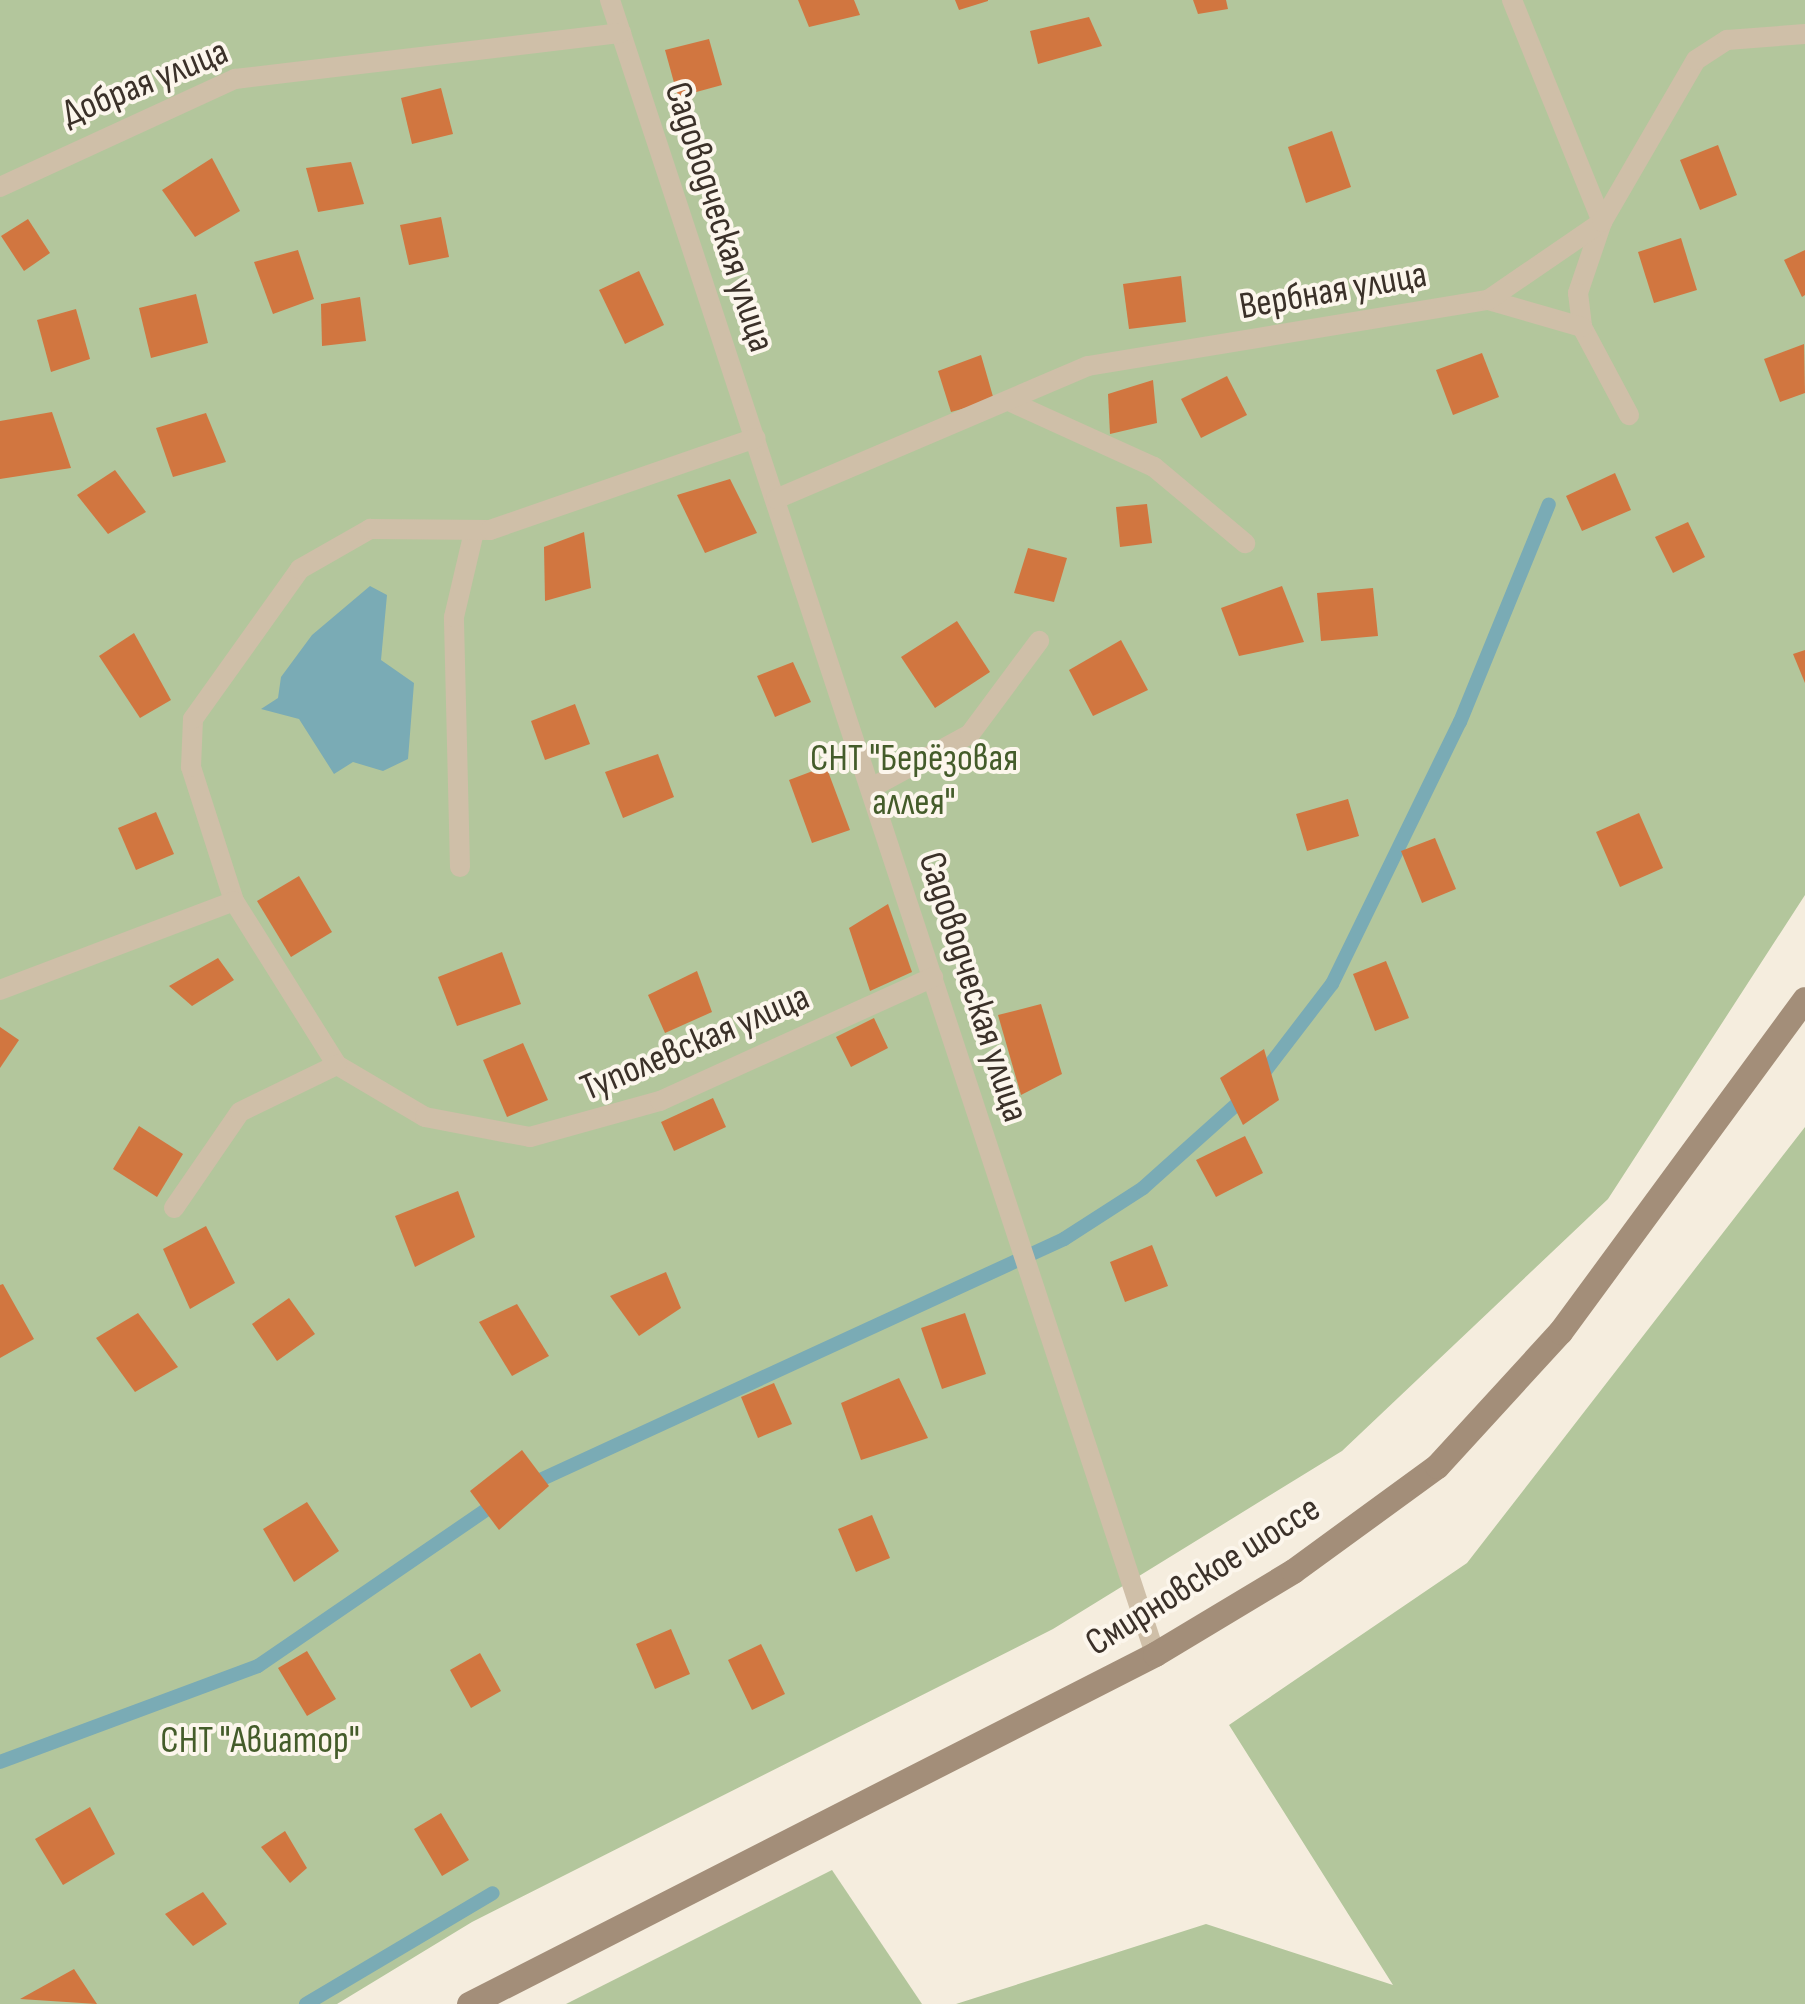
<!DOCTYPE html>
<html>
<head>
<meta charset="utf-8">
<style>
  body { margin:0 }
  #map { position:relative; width:1805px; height:2004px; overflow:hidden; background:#f5edde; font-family:"Sofia Sans Condensed",sans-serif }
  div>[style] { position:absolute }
  .green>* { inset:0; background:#b3c69c }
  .water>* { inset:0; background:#7aabb5 }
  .stream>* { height:14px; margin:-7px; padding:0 7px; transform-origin:7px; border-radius:7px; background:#7aabb5 }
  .building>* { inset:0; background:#d17640 }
  .lane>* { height:20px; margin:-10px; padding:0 10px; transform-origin:10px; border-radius:10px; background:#cfbfa8 }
  .secondary>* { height:25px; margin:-12.5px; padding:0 12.5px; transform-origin:12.5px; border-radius:12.5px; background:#a38e79 }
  span { translate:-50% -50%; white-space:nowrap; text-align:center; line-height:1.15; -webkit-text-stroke:8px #fcf6ec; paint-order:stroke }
  .street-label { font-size:38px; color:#3b3129 }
  .park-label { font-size:38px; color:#445c2a }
</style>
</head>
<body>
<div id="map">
  <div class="green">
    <i style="clip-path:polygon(0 0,1805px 0,1805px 895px,1608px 1199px,1342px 1451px,1053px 1629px,472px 1922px,337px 2004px,0 2004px)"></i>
    <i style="clip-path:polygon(1805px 1127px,1805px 2004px,956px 2004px,1206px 1924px,1393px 1985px,1229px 1725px,1467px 1563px)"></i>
    <i style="clip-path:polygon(832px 1870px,922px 2004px,566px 2004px)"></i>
  </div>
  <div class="water">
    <i style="clip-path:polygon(370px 586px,387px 595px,381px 660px,414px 683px,408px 759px,383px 771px,353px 762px,334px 774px,299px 719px,261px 709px,278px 698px,281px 677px,312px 635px)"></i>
  </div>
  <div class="stream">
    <i style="left:1259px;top:1079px;width:120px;rotate:-52.5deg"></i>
    <i style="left:1332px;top:984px;width:292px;rotate:-64deg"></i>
    <i style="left:1460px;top:722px;width:235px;rotate:-67.8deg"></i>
    <i style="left:527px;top:1486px;width:591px;rotate:-24.7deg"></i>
    <i style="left:1064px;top:1239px;width:94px;rotate:-32.8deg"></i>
    <i style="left:1143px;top:1188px;width:138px;rotate:-41.8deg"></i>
    <i style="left:0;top:1762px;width:275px;rotate:-20.4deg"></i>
    <i style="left:258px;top:1666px;width:292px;rotate:-34.4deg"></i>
    <i style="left:306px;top:2004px;width:217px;rotate:-30.7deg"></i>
  </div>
  <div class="building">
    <i style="clip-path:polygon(798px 0,854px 0,860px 15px,809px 27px)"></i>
    <i style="clip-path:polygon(955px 0,988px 0,988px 1px,959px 10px)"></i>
    <i style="clip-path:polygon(1193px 0,1226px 0,1228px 9px,1198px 14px)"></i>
    <i style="clip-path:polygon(1089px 17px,1102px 46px,1038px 64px,1030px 31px)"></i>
    <i style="clip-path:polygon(709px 39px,722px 85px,678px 97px,665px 50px)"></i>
    <i style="clip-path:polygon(441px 88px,453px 134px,412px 144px,401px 98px)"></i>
    <i style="clip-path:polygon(1332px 131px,1351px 187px,1306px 203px,1288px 147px)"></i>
    <i style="clip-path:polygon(1718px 145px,1737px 195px,1700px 210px,1680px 160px)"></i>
    <i style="clip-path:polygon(212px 158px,240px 211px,195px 237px,162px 190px)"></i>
    <i style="clip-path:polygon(351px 162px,364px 204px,318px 212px,306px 168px)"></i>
    <i style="clip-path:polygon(441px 217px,449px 257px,409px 265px,400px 225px)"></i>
    <i style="clip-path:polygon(28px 219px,50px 253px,24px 271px,1px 236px)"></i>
    <i style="clip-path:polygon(1681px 238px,1697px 290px,1654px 303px,1638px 252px)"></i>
    <i style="clip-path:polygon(298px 250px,314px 299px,273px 314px,254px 262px)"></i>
    <i style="clip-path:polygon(1805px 250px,1805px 295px,1802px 297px,1784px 260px)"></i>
    <i style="clip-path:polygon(639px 271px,664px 325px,625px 344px,599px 290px)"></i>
    <i style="clip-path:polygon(1181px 276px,1186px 322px,1129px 329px,1123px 284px)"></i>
    <i style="clip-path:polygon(196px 294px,208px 343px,151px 358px,139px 308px)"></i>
    <i style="clip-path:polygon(360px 297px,366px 341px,322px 346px,321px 304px)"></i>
    <i style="clip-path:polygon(76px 309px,90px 359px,51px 372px,37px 320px)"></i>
    <i style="clip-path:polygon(1804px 344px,1805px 393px,1780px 402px,1764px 359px)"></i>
    <i style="clip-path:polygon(1482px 353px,1499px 397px,1453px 415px,1436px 370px)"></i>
    <i style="clip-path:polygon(981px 355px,994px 400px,951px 412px,938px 371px)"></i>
    <i style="clip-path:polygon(1227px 376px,1247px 415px,1201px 438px,1181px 399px)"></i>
    <i style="clip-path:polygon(1153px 380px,1157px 423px,1110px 434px,1108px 394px)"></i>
    <i style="clip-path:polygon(52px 412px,71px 468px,0 479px,0 421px)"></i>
    <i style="clip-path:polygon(206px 413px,226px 462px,173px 477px,156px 428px)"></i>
    <i style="clip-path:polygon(115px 470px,146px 512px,108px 534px,77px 495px)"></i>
    <i style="clip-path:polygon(1615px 473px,1631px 510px,1582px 531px,1566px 496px)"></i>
    <i style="clip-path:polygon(730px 479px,757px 533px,705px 553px,677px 495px)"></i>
    <i style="clip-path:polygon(1147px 504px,1152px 543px,1120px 547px,1116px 507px)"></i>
    <i style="clip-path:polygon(1688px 522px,1705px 557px,1673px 573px,1655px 537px)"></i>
    <i style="clip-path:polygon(584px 532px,591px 588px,545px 601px,544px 547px)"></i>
    <i style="clip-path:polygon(1028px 548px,1067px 558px,1054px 602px,1014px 593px)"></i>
    <i style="clip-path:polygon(1282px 586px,1304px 642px,1239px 656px,1221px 608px)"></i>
    <i style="clip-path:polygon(1373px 588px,1378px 636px,1321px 641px,1317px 593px)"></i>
    <i style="clip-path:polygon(957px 621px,990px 672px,935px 708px,901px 657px)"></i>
    <i style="clip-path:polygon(134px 633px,171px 700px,140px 718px,99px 656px)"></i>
    <i style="clip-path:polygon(1121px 640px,1148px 690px,1093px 716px,1069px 670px)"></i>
    <i style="clip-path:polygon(1805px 650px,1805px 683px,1793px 654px)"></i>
    <i style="clip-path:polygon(793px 662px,811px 702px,775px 717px,757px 676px)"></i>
    <i style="clip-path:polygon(575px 704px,590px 744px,545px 760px,531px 721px)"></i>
    <i style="clip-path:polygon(658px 754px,674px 797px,623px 818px,605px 772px)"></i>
    <i style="clip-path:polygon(826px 766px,850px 830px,812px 843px,789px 780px)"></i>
    <i style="clip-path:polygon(1348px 799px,1359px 836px,1307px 851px,1296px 814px)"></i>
    <i style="clip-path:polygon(156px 812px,174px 854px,136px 870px,118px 828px)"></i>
    <i style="clip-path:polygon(1639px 813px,1663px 868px,1620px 887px,1596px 832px)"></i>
    <i style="clip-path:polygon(1435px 838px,1456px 889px,1422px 903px,1401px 851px)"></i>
    <i style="clip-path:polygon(299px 876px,332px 932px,291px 957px,257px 901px)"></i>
    <i style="clip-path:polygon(888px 904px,912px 972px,870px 991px,849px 928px)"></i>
    <i style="clip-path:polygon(502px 952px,521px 1004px,457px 1026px,438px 977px)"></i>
    <i style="clip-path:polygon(218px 958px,234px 980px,192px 1006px,169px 986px)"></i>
    <i style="clip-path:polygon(1386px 961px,1409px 1018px,1375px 1031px,1353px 974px)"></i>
    <i style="clip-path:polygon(697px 971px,712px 1012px,665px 1033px,648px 995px)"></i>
    <i style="clip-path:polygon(1041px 1004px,1062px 1074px,1021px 1095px,998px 1015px)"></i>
    <i style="clip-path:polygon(874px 1018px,888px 1048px,851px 1067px,836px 1037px)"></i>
    <i style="clip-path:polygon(0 1027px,19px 1040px,0 1068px)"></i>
    <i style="clip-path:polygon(523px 1043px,548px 1100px,507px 1117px,483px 1060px)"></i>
    <i style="clip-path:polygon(1264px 1049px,1279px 1100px,1243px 1125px,1220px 1078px)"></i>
    <i style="clip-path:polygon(713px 1098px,726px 1127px,674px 1151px,661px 1122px)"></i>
    <i style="clip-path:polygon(139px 1126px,183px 1154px,157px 1197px,113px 1169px)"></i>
    <i style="clip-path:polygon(1245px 1136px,1263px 1173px,1216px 1197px,1196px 1160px)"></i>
    <i style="clip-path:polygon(458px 1191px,475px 1237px,415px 1267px,395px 1216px)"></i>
    <i style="clip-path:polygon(206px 1226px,235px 1283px,190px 1309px,163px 1249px)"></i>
    <i style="clip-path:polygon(1152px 1245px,1168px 1286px,1125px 1302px,1110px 1262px)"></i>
    <i style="clip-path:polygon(666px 1272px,681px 1308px,639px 1336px,610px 1296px)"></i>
    <i style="clip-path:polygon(3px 1284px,34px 1339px,0 1358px,0 1285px)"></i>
    <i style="clip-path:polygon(289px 1298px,315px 1334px,277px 1361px,252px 1324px)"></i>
    <i style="clip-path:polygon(517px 1304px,549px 1356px,512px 1376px,479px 1322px)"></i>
    <i style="clip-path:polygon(138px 1313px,178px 1367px,135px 1392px,96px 1338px)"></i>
    <i style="clip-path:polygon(965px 1313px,986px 1374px,942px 1389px,921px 1328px)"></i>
    <i style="clip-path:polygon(899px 1378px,928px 1438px,861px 1460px,841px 1403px)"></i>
    <i style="clip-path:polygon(774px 1383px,792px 1424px,758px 1438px,741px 1397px)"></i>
    <i style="clip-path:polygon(522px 1450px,549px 1486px,499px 1530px,470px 1491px)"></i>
    <i style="clip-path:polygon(307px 1502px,339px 1551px,294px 1582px,263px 1529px)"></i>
    <i style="clip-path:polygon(872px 1515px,890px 1558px,856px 1572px,838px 1529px)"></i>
    <i style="clip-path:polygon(671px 1629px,690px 1674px,655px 1689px,636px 1644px)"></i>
    <i style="clip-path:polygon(761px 1644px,785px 1694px,752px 1710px,728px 1660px)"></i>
    <i style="clip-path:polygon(307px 1651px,336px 1699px,307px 1716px,278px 1668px)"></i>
    <i style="clip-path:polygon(480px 1653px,501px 1691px,471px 1708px,450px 1670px)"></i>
    <i style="clip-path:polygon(90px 1807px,115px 1854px,63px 1885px,35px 1839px)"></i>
    <i style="clip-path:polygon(441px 1813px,469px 1860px,442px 1876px,414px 1829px)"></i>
    <i style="clip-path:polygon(285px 1831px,307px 1868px,290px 1883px,261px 1847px)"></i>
    <i style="clip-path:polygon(203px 1892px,227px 1924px,193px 1946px,165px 1914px)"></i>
    <i style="clip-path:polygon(74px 1969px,97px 2004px,20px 1999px)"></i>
  </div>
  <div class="lane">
    <i style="left:610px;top:0;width:1741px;rotate:71.76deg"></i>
    <i style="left:1512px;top:0;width:240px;rotate:67.9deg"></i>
    <i style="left:1602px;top:222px;width:75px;rotate:108.7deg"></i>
    <i style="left:1578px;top:293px;width:34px;rotate:83deg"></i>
    <i style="left:1582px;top:327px;width:100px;rotate:61.9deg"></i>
    <i style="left:0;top:187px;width:259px;rotate:-24.7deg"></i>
    <i style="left:235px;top:79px;width:389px;rotate:-6.8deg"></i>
    <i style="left:1488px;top:300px;width:98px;rotate:16deg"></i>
    <i style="left:1013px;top:403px;width:155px;rotate:24.4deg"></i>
    <i style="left:1154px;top:467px;width:119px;rotate:39.9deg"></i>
    <i style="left:776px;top:499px;width:339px;rotate:-23.1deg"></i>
    <i style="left:1088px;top:366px;width:405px;rotate:-9.4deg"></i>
    <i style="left:1488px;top:300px;width:138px;rotate:-34.4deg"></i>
    <i style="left:1602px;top:222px;width:187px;rotate:-59.9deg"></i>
    <i style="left:1696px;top:60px;width:37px;rotate:-33deg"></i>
    <i style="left:1727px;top:40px;width:78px;rotate:-4.4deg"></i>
    <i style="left:871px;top:788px;width:113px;rotate:-28.6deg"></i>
    <i style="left:970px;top:734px;width:116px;rotate:-53.4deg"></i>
    <i style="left:460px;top:867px;width:250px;rotate:-91.4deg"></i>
    <i style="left:454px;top:617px;width:87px;rotate:-76.8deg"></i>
    <i style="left:234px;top:901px;width:141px;rotate:-107.8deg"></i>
    <i style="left:191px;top:767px;width:48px;rotate:-87.6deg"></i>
    <i style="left:193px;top:719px;width:184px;rotate:-54.5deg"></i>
    <i style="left:300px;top:569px;width:81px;rotate:-29.7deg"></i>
    <i style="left:370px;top:529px;width:120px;rotate:0.5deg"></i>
    <i style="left:490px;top:530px;width:281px;rotate:-19.1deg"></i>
    <i style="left:0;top:990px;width:250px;rotate:-20.8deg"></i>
    <i style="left:234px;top:901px;width:194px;rotate:57.9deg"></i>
    <i style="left:337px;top:1065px;width:102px;rotate:30.6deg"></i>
    <i style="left:425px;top:1117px;width:107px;rotate:10.8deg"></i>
    <i style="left:530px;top:1137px;width:135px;rotate:-15.5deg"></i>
    <i style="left:660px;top:1101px;width:300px;rotate:-24.4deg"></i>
    <i style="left:174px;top:1208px;width:116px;rotate:-55.5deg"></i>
    <i style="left:240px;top:1112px;width:108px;rotate:-25.9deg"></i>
  </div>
  <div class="secondary">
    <i style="left:469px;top:2004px;width:770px;rotate:-27.03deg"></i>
    <i style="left:1155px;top:1654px;width:161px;rotate:-31deg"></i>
    <i style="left:1293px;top:1571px;width:178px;rotate:-36.1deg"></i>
    <i style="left:1437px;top:1466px;width:182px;rotate:-47.5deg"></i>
    <i style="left:1560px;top:1332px;width:413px;rotate:-53.7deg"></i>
  </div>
  <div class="street-label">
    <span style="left:145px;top:83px;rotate:-22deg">Добрая улица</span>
    <span style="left:719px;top:217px;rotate:72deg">Садоводческая улица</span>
    <span style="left:1333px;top:291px;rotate:-10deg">Вербная улица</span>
    <span style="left:973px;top:987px;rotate:72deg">Садоводческая улица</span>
    <span style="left:695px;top:1043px;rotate:-23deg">Туполевская улица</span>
    <span style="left:1203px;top:1576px;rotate:-32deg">Смирновское шоссе</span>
  </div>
  <div class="park-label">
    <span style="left:914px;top:781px">СНТ "Берёзовая<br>аллея"</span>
    <span style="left:260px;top:1741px">СНТ "Авиатор"</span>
  </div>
</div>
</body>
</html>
